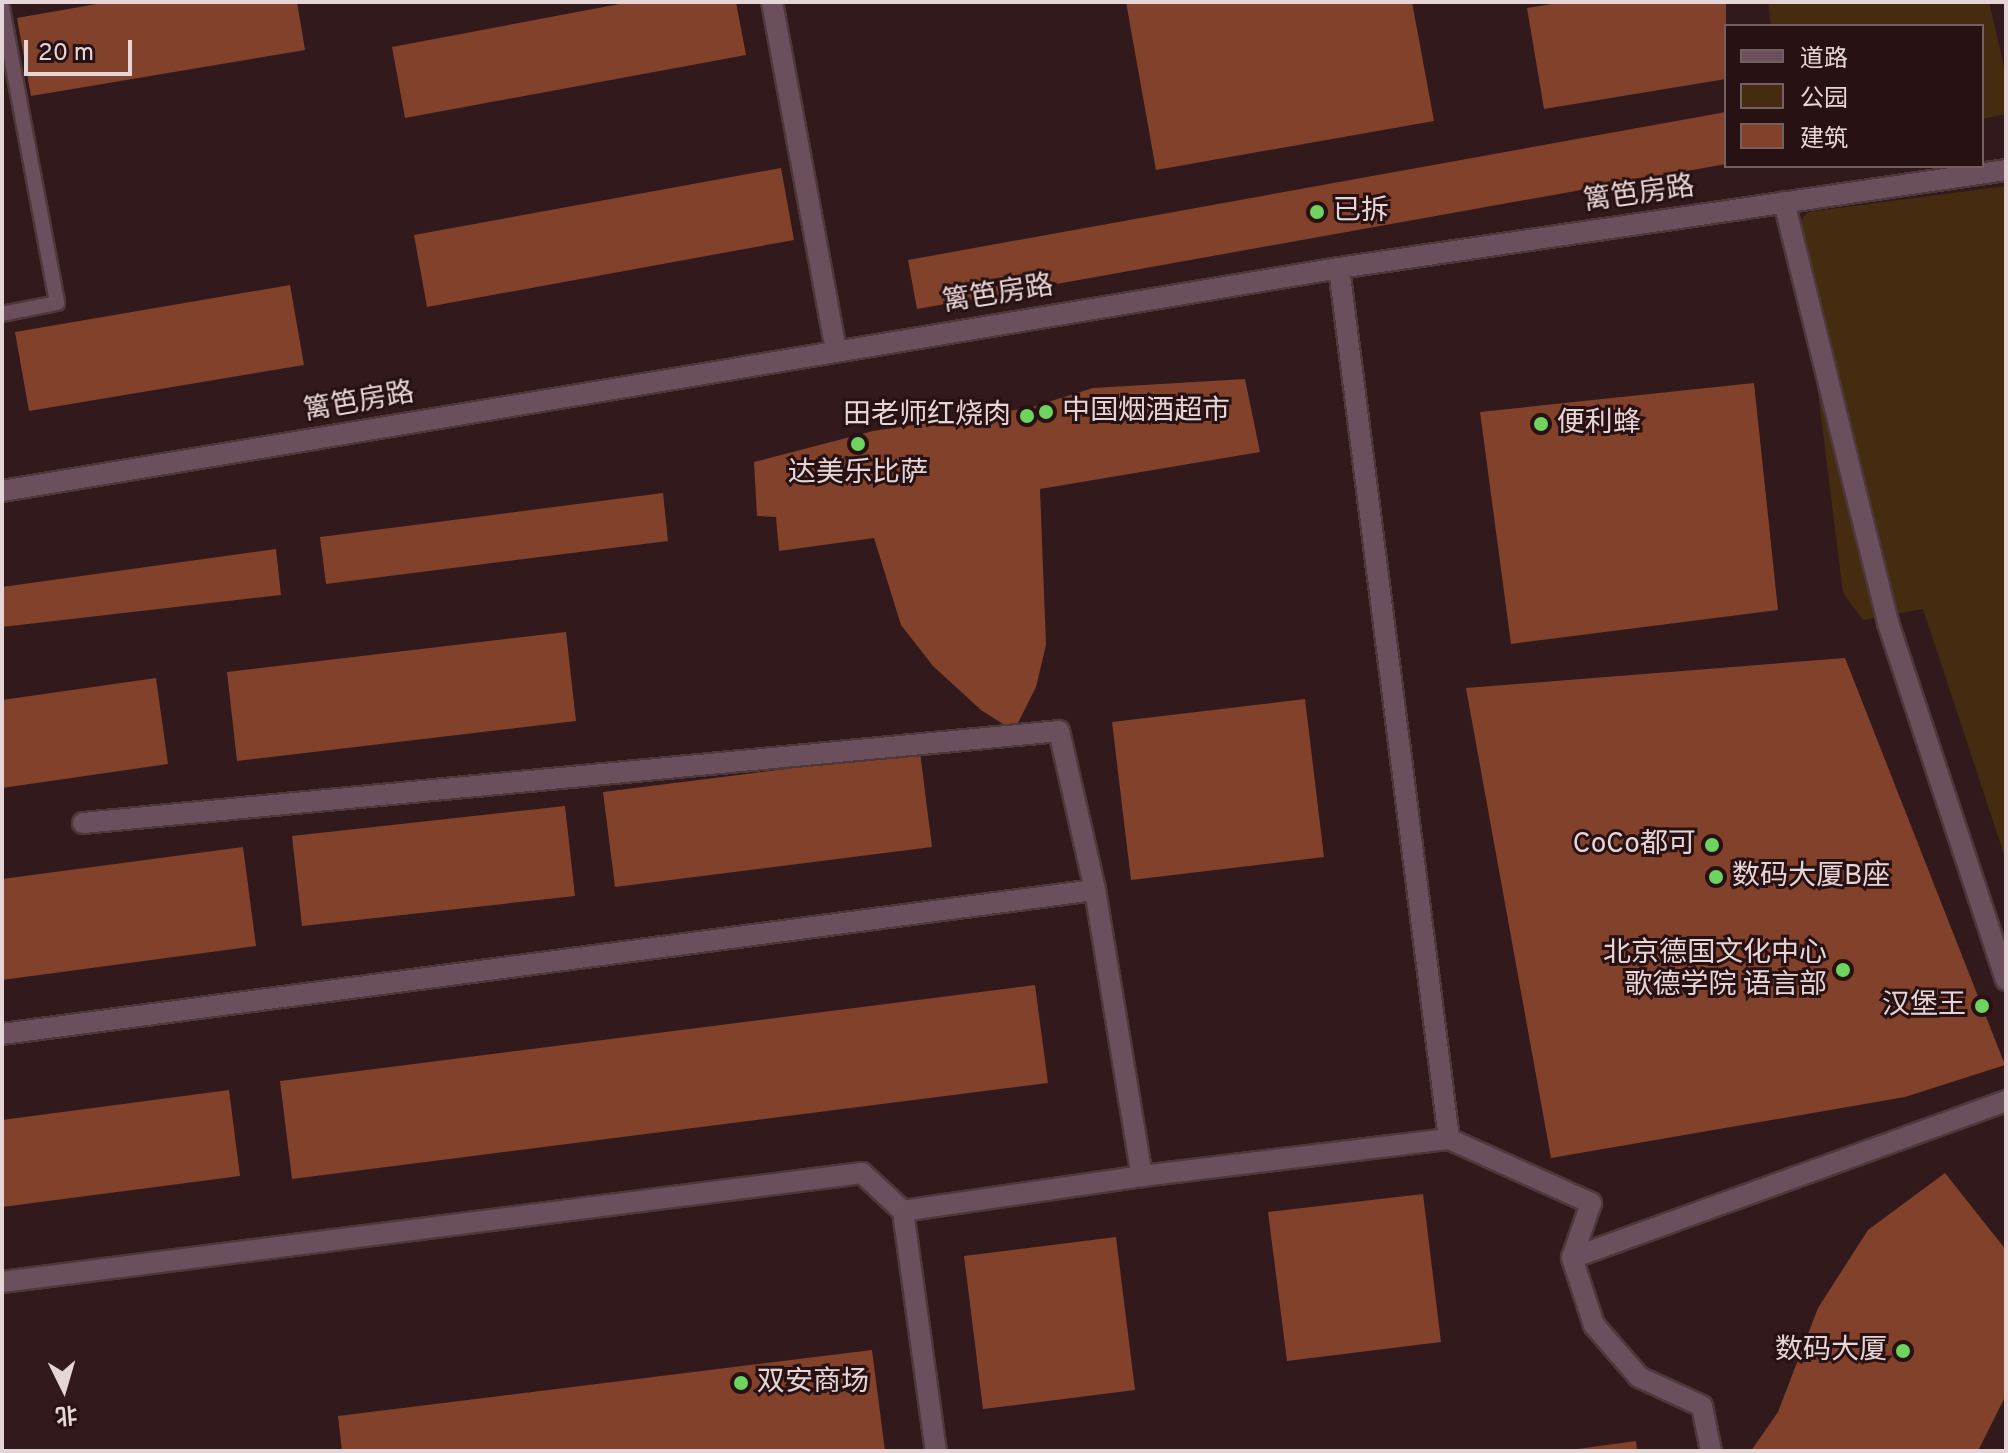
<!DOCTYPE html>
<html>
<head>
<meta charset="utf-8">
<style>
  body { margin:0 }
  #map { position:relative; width:2008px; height:1453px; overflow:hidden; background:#321a1c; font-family:Overpass,"Noto Sans SC",sans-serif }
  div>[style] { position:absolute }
  .green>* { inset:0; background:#452b0f }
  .building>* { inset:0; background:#81412b }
  .roads { filter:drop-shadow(2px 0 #4f383a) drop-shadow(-2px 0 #4f383a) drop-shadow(0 2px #4f383a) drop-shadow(0 -2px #4f383a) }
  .lane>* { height:14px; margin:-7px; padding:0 7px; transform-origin:7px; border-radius:7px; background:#6b4f5d }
  .street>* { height:20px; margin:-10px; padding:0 10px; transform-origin:10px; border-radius:10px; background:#6b4f5d }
  .dots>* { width:22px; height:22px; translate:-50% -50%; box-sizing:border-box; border:4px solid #281113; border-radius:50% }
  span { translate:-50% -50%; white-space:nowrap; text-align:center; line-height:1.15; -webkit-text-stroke:6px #281113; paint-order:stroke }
  .street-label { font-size:28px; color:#e6d5d6 }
  .poi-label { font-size:28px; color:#e6d5d6 }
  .left { translate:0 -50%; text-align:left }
  .right { translate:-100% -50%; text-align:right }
  .frame { position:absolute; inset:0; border:4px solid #e6d5d6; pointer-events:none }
  .legend { position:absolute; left:1724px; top:24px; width:260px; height:144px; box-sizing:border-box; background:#281113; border:2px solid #745f61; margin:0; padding:10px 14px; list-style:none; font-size:24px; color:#e6d5d6 }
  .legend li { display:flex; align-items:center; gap:16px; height:40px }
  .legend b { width:40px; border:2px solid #745f61 }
  .north { position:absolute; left:24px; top:1349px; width:80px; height:80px; -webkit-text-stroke:6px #281113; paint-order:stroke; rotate:175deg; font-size:22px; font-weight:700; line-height:32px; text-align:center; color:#e6d5d6 }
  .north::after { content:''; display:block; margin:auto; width:28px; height:36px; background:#e6d5d6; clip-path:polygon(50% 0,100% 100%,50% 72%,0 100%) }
  .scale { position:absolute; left:24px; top:40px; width:108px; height:36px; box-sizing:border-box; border:4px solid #e6d5d6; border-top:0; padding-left:10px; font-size:24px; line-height:28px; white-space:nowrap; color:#e6d5d6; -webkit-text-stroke:6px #281113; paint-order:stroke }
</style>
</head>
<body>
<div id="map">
  <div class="green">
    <i style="clip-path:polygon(1768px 2px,1989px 2px,2006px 76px,2006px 114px,1982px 119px,1982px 26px,1771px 26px)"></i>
    <i style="clip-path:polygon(2006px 186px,2006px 860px,1923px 609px,1863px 620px,1843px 593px,1797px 225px,1808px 212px)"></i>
  </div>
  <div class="building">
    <i style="clip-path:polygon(108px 2px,297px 2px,305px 50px,31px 96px,17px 18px)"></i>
    <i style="clip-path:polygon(630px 2px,736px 2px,746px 55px,405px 118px,392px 47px)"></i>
    <i style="clip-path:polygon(1126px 2px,1412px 2px,1434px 121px,1156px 170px)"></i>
    <i style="clip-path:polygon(1564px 2px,1726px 2px,1726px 79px,1544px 109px,1527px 8px)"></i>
    <i style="clip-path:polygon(1726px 112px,1726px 164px,917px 309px,908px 260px)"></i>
    <i style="clip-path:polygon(781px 168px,794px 240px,427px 307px,414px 235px)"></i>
    <i style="clip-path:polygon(290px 285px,304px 365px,29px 411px,15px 332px)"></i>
    <i style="clip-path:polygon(1245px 379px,1260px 452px,1040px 489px,1046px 645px,1036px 687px,1017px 725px,1003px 724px,981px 710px,933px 666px,901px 625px,874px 538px,779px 551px,776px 517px,757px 516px,754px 462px,873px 431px,1029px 408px,1093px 388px)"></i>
    <i style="clip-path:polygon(1754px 383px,1778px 610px,1511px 644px,1480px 412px)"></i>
    <i style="clip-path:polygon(663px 493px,668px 541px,326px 584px,320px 537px)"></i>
    <i style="clip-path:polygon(276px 549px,281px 595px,2px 627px,2px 587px)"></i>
    <i style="clip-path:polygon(566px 632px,576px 721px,237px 761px,227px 672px)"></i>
    <i style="clip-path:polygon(1845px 658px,2005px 1065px,1905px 1097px,1551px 1158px,1466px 688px)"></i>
    <i style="clip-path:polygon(156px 678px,168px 764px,2px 788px,2px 700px)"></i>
    <i style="clip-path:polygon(1305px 699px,1324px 857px,1131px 880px,1112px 722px)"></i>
    <i style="clip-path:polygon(920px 752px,932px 847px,615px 887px,603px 792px)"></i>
    <i style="clip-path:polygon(565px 806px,575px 896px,302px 926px,292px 836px)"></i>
    <i style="clip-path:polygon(243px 847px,256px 946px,2px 980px,2px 879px)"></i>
    <i style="clip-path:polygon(1035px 985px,1048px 1083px,292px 1179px,280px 1081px)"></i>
    <i style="clip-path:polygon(229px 1090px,240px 1176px,2px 1207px,2px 1120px)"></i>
    <i style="clip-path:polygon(1945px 1173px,2006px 1250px,2006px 1395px,1978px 1451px,1751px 1451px,1778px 1412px,1818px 1308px,1868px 1230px)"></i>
    <i style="clip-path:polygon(1423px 1194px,1441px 1342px,1287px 1361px,1268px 1212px)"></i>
    <i style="clip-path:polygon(1116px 1237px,1135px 1390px,983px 1409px,964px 1256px)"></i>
    <i style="clip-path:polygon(872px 1350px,885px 1451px,342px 1451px,338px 1416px)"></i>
    <i style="clip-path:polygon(1636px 1441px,1637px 1451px,1577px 1451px,1577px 1449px)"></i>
  </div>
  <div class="roads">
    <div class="lane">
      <i style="left:2px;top:8px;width:300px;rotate:79.4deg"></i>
      <i style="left:57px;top:303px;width:56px;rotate:168.7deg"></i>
    </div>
    <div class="street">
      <i style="left:772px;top:2px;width:355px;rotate:79.6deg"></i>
      <i style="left:1784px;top:202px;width:434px;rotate:76.1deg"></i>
      <i style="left:1888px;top:623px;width:376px;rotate:71.7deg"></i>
      <i style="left:1339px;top:268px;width:878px;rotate:82.8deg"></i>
      <i style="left:2px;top:491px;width:1355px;rotate:-9.47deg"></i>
      <i style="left:1339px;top:268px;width:674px;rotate:-8.36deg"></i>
      <i style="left:83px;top:823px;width:980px;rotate:-5.38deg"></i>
      <i style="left:1059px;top:731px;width:163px;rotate:77.2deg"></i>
      <i style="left:1095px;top:890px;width:290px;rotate:80.7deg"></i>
      <i style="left:1142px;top:1176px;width:309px;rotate:-6.9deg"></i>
      <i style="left:1449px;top:1139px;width:156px;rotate:24.3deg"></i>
      <i style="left:1591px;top:1203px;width:58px;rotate:109.1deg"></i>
      <i style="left:1572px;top:1258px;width:71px;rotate:71.8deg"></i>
      <i style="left:1594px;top:1325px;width:69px;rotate:49.1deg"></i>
      <i style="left:1639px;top:1377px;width:69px;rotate:24.7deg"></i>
      <i style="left:1702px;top:1406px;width:46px;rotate:78.7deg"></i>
      <i style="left:2px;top:1034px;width:1102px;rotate:-7.51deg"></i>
      <i style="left:903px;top:1211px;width:242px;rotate:82.2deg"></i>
      <i style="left:1572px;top:1258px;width:462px;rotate:-19.9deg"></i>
      <i style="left:2px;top:1282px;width:867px;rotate:-7.22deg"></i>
      <i style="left:862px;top:1173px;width:56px;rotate:42.8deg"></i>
      <i style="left:903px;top:1211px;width:242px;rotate:-8.3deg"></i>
    </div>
  </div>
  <div class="dots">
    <i style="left:1317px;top:212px;background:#6fd360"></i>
    <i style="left:1046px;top:412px;background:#6fd360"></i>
    <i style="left:1027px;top:416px;background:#6fd360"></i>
    <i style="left:1541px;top:424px;background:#6fd360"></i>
    <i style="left:858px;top:444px;background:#6fd360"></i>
    <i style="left:1712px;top:845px;background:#6fd360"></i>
    <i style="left:1716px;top:877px;background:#6fd360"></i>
    <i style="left:1843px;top:970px;background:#6fd360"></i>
    <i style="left:1982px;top:1006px;background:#6fd360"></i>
    <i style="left:1903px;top:1351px;background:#6fd360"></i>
    <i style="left:741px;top:1383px;background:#6fd360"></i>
  </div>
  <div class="street-label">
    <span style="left:1639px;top:195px;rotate:-8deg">篱笆房路</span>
    <span style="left:998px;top:295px;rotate:-9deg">篱笆房路</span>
    <span style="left:359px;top:403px;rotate:-10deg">篱笆房路</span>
  </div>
  <div class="poi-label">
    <span class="left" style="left:1333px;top:212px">已拆</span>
    <span class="left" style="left:1062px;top:412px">中国烟酒超市</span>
    <span class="right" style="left:1011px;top:416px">田老师红烧肉</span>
    <span class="left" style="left:1557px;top:424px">便利蜂</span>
    <span style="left:858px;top:474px">达美乐比萨</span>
    <span class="right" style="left:1696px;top:845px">CoCo都可</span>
    <span class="left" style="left:1732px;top:877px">数码大厦B座</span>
    <span class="right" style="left:1827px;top:970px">北京德国文化中心<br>歌德学院 语言部</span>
    <span class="right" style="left:1966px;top:1006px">汉堡王</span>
    <span class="right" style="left:1887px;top:1351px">数码大厦</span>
    <span class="left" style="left:757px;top:1383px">双安商场</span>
  </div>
  <div class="frame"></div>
  <ul class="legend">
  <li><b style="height:10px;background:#6b4f5d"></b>道路</li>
  <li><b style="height:22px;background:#452b0f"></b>公园</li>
  <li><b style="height:22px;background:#81412b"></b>建筑</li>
  </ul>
  <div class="north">北</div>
  <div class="scale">20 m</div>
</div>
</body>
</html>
